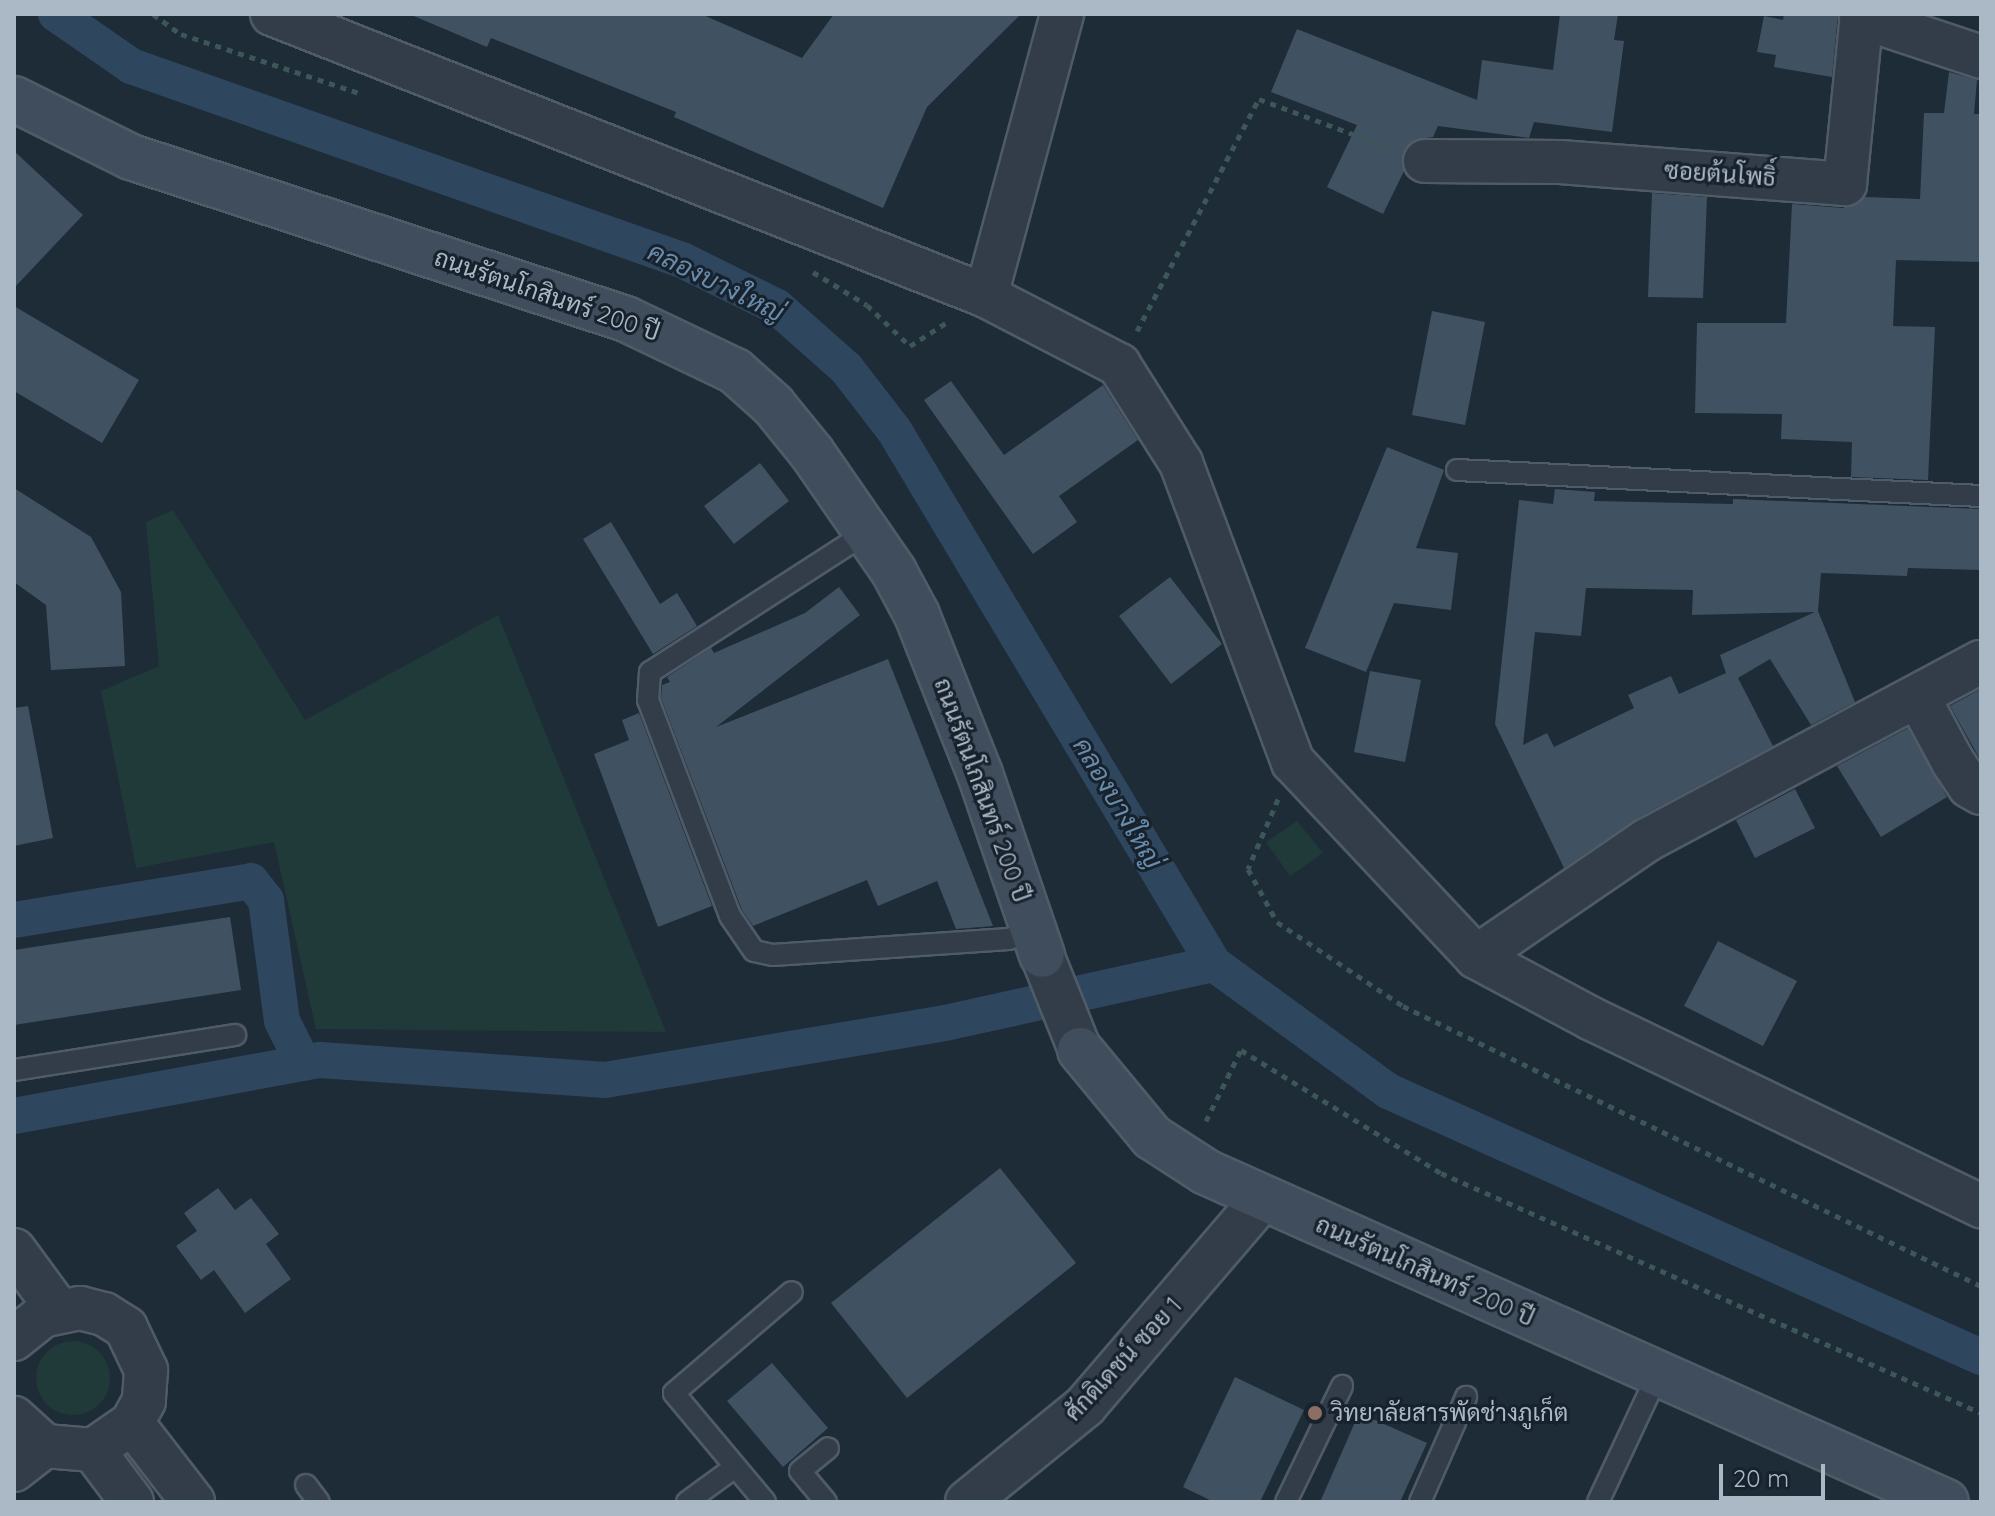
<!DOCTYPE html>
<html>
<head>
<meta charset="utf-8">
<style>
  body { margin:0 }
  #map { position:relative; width:1995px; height:1516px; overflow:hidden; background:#1e2c38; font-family:Quicksand,Sarabun,sans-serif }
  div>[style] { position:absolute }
  .green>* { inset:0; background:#203939 }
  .round { border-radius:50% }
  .canal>* { height:36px; margin:-18px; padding:0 18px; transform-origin:18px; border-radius:18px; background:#2e475f }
  .building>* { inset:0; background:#405161 }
  .path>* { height:5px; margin-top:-2.5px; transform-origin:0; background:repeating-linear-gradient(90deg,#3d5657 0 6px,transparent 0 12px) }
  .roads { filter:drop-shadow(2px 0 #4f5b67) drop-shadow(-2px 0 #4f5b67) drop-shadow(0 2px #4f5b67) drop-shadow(0 -2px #4f5b67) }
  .lane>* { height:20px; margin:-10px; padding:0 10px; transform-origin:10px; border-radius:10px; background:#323d49 }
  .street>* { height:42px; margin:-21px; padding:0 21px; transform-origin:21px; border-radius:21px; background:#323d49 }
  .secondary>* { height:44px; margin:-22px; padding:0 22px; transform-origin:22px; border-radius:22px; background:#3f4d5c }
  .dots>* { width:22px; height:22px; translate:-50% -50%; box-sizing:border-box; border:4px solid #17222d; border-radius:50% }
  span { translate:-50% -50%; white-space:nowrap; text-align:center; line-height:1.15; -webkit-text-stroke:6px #17222d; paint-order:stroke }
  .street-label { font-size:24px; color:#abb8c6 }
  .poi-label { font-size:24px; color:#abb8c6 }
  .left { translate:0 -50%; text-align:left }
  .water-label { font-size:26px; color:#698cac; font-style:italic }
  .frame { position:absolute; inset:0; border:16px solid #abb8c6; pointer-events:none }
  .scale { position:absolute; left:1719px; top:1464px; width:106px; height:36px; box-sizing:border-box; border:4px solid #abb8c6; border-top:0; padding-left:10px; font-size:24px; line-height:28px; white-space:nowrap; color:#abb8c6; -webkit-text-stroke:6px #17222d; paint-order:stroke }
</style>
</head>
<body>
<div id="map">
  <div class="green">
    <i style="clip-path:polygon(173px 510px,305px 720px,498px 615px,666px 1032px,316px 1029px,274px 842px,136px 868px,101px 691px,159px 666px,146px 522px)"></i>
    <i style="clip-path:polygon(1297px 821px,1323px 853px,1290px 876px,1266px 842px)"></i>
    <i class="round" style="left:36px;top:1341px;width:74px;height:74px"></i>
  </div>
  <div class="canal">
    <i style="left:56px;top:14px;width:91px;rotate:34.7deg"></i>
    <i style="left:131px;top:66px;width:584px;rotate:19.4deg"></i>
    <i style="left:682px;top:260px;width:106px;rotate:26.3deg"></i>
    <i style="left:777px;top:307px;width:92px;rotate:41.5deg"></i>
    <i style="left:846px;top:368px;width:78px;rotate:52.3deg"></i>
    <i style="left:894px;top:430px;width:623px;rotate:59.07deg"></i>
    <i style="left:1214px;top:964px;width:215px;rotate:36.1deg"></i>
    <i style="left:1388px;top:1091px;width:650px;rotate:24.16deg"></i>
    <i style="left:14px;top:920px;width:240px;rotate:-9.3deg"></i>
    <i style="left:251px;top:881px;width:24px;rotate:52deg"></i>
    <i style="left:266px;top:900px;width:122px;rotate:82.5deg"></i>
    <i style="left:282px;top:1021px;width:47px;rotate:63.4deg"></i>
    <i style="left:14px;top:1116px;width:311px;rotate:-10.4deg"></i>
    <i style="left:320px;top:1060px;width:286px;rotate:4deg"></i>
    <i style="left:605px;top:1080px;width:345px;rotate:-9.5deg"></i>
    <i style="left:945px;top:1023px;width:275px;rotate:-12.4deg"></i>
  </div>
  <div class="building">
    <i style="clip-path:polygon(409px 14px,701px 14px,802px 58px,834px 14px,1021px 14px,927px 107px,883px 208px,674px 117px,676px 112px,491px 38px,487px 47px)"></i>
    <i style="clip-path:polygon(1560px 14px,1618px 14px,1614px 40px,1624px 41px,1612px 132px,1534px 122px,1529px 138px,1438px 126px,1433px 137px,1414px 140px,1405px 148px,1404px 171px,1383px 214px,1327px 187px,1357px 125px,1271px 92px,1297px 29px,1477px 100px,1482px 60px,1553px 70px)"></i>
    <i style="clip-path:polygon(1784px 14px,1838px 14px,1832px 77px,1774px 67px,1776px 55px,1757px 52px,1764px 16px,1783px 20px)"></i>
    <i style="clip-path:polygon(1949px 72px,1977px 80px,1974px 114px,1981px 114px,1981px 262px,1896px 260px,1893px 326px,1935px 327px,1928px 480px,1851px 477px,1852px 442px,1781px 439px,1782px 414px,1695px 413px,1697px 323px,1786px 323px,1792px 204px,1843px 208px,1865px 197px,1920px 199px,1924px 113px,1944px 113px)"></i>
    <i style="clip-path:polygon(14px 151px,83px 215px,14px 288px)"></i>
    <i style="clip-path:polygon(1652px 193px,1707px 197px,1703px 298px,1648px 297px)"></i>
    <i style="clip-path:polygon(14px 306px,139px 380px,102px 443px,14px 391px)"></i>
    <i style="clip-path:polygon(1432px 311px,1485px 322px,1465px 425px,1412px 415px)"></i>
    <i style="clip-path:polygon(951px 381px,1004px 455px,1103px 385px,1138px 440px,1059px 496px,1077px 522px,1033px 554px,924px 400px)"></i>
    <i style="clip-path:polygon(1387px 447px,1444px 470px,1416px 548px,1458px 553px,1451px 610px,1394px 603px,1366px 672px,1305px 648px)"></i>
    <i style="clip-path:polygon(760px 463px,789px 501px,734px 544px,704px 506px)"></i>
    <i style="clip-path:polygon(14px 488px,91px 537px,121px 592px,125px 666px,51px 670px,46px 605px,14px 582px)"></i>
    <i style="clip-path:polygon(evenodd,1555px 489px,1595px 492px,1594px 501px,1733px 504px,1733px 499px,1981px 509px,1981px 570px,1908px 568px,1907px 576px,1821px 573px,1818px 611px,1855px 702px,1811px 725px,1770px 659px,1738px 678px,1773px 746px,1636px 819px,1564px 868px,1495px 724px,1519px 500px,1553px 504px,1555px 489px,1586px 588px,1693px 590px,1692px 615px,1815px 612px,1720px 655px,1726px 673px,1679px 694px,1671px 676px,1628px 695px,1634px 708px,1554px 747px,1547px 733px,1523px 745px,1535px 632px,1581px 636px,1586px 588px)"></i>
    <i style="clip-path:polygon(611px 522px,660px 604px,677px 593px,697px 626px,653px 654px,583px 539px)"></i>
    <i style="clip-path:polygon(1170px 577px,1222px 644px,1171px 684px,1119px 616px)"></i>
    <i style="clip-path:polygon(839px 587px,860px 615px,716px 727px,888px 659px,993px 926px,956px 929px,937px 881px,878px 906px,867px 880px,753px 926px,742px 910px,661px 698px,662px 685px,670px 682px,667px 677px,711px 648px,714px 653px,805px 613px)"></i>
    <i style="clip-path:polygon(1370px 671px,1421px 680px,1405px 762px,1354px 752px)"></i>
    <i style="clip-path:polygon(1981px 689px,1981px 761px,1950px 706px)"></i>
    <i style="clip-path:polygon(28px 706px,53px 838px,14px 846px,14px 708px)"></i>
    <i style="clip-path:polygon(639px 713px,712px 906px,658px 927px,594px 754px,629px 740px,622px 720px)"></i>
    <i style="clip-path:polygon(1908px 728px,1947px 797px,1881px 837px,1837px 766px)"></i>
    <i style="clip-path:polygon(1795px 789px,1815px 828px,1755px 858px,1736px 820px)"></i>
    <i style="clip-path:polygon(230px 917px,241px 990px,14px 1025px,14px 950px)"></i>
    <i style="clip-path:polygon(1718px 941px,1797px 981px,1763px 1046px,1684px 1006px)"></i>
    <i style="clip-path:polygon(1000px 1168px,1076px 1263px,907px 1398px,831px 1303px)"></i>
    <i style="clip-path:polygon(218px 1188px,235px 1210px,251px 1198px,279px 1234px,266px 1244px,291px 1279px,245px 1313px,214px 1270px,201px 1280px,176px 1246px,197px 1231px,184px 1213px)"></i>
    <i style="clip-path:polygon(772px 1363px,828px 1428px,783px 1467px,727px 1401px)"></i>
    <i style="clip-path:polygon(1235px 1377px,1304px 1410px,1260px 1502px,1214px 1502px,1183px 1487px)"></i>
    <i style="clip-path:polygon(1359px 1413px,1427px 1443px,1400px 1502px,1320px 1502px)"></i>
  </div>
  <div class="path">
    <i style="left:153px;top:14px;width:34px;rotate:36deg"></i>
    <i style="left:181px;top:34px;width:188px;rotate:18.3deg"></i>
    <i style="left:813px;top:272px;width:63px;rotate:31.4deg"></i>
    <i style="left:867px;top:305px;width:59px;rotate:43.6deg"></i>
    <i style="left:910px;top:346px;width:46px;rotate:-32.7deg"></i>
    <i style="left:1137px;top:331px;width:262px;rotate:-62.3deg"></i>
    <i style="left:1259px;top:99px;width:140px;rotate:20.5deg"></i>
    <i style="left:1278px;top:799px;width:76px;rotate:113.2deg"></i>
    <i style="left:1248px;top:869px;width:60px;rotate:61.3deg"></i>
    <i style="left:1277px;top:922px;width:151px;rotate:33.7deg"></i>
    <i style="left:1403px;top:1006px;width:642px;rotate:25.85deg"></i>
    <i style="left:1206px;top:1121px;width:79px;rotate:-63.8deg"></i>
    <i style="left:1241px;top:1050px;width:235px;rotate:31.6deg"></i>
    <i style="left:1441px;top:1173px;width:591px;rotate:23.96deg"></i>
  </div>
  <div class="roads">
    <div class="lane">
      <i style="left:1457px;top:470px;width:525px;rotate:2.84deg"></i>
      <i style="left:869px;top:531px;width:260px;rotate:147.2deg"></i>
      <i style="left:650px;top:672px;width:28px;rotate:94deg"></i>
      <i style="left:648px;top:700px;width:231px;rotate:69.2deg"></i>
      <i style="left:730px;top:916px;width:42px;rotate:55.6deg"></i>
      <i style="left:754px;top:951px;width:19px;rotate:12deg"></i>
      <i style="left:773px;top:955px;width:236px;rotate:-3.9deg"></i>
      <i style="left:1008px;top:939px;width:27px;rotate:-15deg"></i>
      <i style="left:14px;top:1070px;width:224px;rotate:-9deg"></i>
      <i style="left:306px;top:1485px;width:21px;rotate:53deg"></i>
      <i style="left:687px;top:1502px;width:59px;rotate:-36.1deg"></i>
      <i style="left:765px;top:1502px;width:142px;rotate:-129.9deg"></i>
      <i style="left:674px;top:1393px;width:155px;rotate:-40.6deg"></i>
      <i style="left:826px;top:1502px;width:40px;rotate:-130deg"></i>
      <i style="left:800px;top:1471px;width:36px;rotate:-39deg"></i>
      <i style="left:1286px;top:1502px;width:129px;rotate:-64.2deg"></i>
      <i style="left:1420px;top:1502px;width:115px;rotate:-66.3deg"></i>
      <i style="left:1598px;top:1502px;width:141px;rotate:-64.9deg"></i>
    </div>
    <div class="street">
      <i style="left:272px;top:14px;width:768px;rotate:21.55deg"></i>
      <i style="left:986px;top:296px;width:150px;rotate:27.4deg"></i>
      <i style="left:1119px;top:365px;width:116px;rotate:57.7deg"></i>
      <i style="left:1181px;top:463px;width:319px;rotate:69.5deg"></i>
      <i style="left:1293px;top:762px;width:267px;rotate:46.8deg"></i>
      <i style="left:1476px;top:957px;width:132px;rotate:28.1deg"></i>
      <i style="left:1592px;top:1019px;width:432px;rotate:25.7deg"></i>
      <i style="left:1861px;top:17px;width:126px;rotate:18.4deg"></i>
      <i style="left:1425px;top:161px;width:135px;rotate:0.4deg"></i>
      <i style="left:1560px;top:162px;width:286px;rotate:4.4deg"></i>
      <i style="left:1845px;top:184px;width:171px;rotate:-84.3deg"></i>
      <i style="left:986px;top:296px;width:292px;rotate:-74.9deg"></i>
      <i style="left:1918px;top:697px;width:74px;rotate:61.7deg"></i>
      <i style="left:1953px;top:762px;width:29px;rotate:56deg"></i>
      <i style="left:1969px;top:786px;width:14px;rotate:30deg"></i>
      <i style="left:1042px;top:955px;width:102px;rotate:68.2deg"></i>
      <i style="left:1476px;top:957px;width:207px;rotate:-34.4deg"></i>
      <i style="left:1647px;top:840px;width:378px;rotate:-28.1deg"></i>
      <i style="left:14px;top:1250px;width:74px;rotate:53.7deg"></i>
      <i style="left:14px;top:1339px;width:36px;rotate:-39deg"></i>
      <i style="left:42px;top:1316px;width:39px;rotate:-12deg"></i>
      <i style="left:80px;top:1308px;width:25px;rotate:14deg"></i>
      <i style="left:104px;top:1314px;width:26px;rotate:32deg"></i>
      <i style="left:126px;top:1328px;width:47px;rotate:64.5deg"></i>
      <i style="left:146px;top:1370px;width:31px;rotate:94deg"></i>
      <i style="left:144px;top:1401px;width:25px;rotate:119deg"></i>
      <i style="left:132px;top:1423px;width:47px;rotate:145.3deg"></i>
      <i style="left:93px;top:1450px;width:48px;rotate:-175.2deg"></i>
      <i style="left:45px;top:1446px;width:42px;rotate:-137.9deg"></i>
      <i style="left:132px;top:1423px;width:100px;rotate:52.3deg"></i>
      <i style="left:93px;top:1450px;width:65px;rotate:53.1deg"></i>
      <i style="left:14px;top:1470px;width:39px;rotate:-38deg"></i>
      <i style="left:967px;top:1502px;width:152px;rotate:-39.1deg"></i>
      <i style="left:1085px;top:1406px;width:274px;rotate:-49.4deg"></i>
    </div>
    <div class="secondary">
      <i style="left:14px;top:99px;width:131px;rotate:26.4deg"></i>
      <i style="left:131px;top:157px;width:521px;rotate:18.12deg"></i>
      <i style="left:626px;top:319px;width:121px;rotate:25.5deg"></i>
      <i style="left:735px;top:371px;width:51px;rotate:41.8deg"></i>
      <i style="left:773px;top:405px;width:62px;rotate:50.9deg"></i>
      <i style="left:812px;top:453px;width:145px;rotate:55.4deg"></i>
      <i style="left:894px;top:572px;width:49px;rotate:61.9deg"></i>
      <i style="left:917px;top:615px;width:171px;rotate:68.4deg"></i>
      <i style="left:980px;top:774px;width:191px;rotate:71.1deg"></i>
      <i style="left:1080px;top:1050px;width:113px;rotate:50.4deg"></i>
      <i style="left:1152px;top:1137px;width:64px;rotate:32.9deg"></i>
      <i style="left:1206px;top:1172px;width:810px;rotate:24.03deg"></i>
    </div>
  </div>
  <div class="dots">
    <i style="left:1315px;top:1413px;background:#8d6e63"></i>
  </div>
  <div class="street-label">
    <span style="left:1720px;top:174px;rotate:4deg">ซอยต้นโพธิ์</span>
    <span style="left:547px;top:295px;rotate:19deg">ถนนรัตนโกสินทร์ 200 ปี</span>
    <span style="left:982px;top:790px;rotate:70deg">ถนนรัตนโกสินทร์ 200 ปี</span>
    <span style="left:1425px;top:1271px;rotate:24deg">ถนนรัตนโกสินทร์ 200 ปี</span>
    <span style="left:1123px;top:1359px;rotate:-47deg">ศักดิเดชน์ ซอย 1</span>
  </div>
  <div class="poi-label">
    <span class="left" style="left:1331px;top:1413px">วิทยาลัยสารพัดช่างภูเก็ต</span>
  </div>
  <div class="water-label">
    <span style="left:716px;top:282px;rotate:26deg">คลองบางใหญ่</span>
    <span style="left:1118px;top:803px;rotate:59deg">คลองบางใหญ่</span>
  </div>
  <div class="frame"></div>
  <div class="scale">20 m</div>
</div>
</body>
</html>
